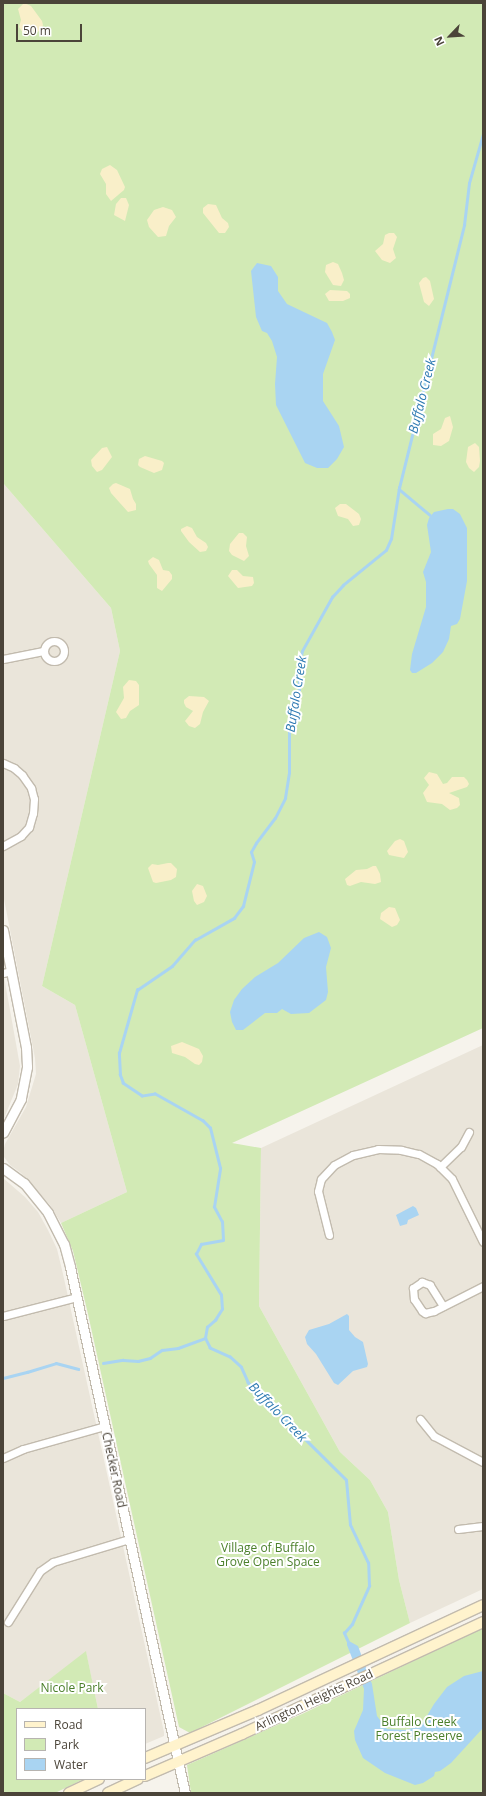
<!DOCTYPE html>
<html>
<head>
<meta charset="utf-8">
<style>
  body { margin:0 }
  #map { position:relative; width:486px; height:1796px; overflow:hidden; background:#f6f3ec; font-family:"Open Sans",sans-serif }
  div>[style] { position:absolute }
  .residential>* { inset:0; background:#eae5da }
  .green>* { inset:0; background:#d2eab5 }
  .sand>* { inset:0; background:#f9efc9 }
  .water>* { inset:0; background:#a9d4f2 }
  .stream>* { height:2.5px; margin:-1.25px; padding:0 1.25px; transform-origin:1.25px; border-radius:1.25px; background:#a9d4f2 }
  .roads { filter:drop-shadow(1px 0 #c2bbae) drop-shadow(-1px 0 #c2bbae) drop-shadow(0 1px #c2bbae) drop-shadow(0 -1px #c2bbae) }
  .minor>* { height:7px; margin:-3.5px; padding:0 3.5px; transform-origin:3.5px; border-radius:3.5px; background:#fff }
  .minor>.ring { margin:-3.5px; padding:0; box-sizing:content-box; background:none; border:7px solid #fff; border-radius:50% }
  .tertiary>* { height:9px; margin:-4.5px; padding:0 4.5px; transform-origin:4.5px; border-radius:4.5px; background:#fff }
  .secondary>* { height:10px; margin:-5px; padding:0 5px; transform-origin:5px; border-radius:5px; background:#fff3cd }
  span { translate:-50% -50%; white-space:nowrap; text-align:center; line-height:1.15; -webkit-text-stroke:4px #fff; paint-order:stroke }
  .street-label { font-size:12px; color:#4b4439 }
  .park-label { font-size:12px; color:#4a7f2a }
  .water-label { font-size:13px; color:#2e7ab2; font-style:italic }
  .frame { position:absolute; inset:0; border:4px solid #4b4439; pointer-events:none }
  .legend { position:absolute; left:16px; top:1708px; width:130px; height:72px; box-sizing:border-box; background:#fff; border:1px solid #b7b4b0; margin:0; padding:5px 7px; list-style:none; font-size:12px; color:#4b4439 }
  .legend li { display:flex; align-items:center; gap:8px; height:20px }
  .legend b { width:20px; border:1px solid #b7b4b0 }
  .north { position:absolute; left:430px; top:16px; width:40px; height:40px; -webkit-text-stroke:3px #fff; paint-order:stroke; rotate:245deg; font-size:11px; font-weight:700; line-height:16px; text-align:center; color:#4b4439 }
  .north::after { content:''; display:block; margin:auto; width:14px; height:18px; background:#4b4439; clip-path:polygon(50% 0,100% 100%,50% 72%,0 100%) }
  .scale { position:absolute; left:16px; top:24px; width:66px; height:18px; box-sizing:border-box; border:2px solid #4b4439; border-top:0; padding-left:5px; font-size:12px; line-height:14px; white-space:nowrap; color:#4b4439; -webkit-text-stroke:3px #fff; paint-order:stroke }
</style>
</head>
<body>
<div id="map">
  <div class="residential">
    <i style="clip-path:polygon(3px 483px,111px 608px,120px 651px,42px 986px,75px 1005px,127px 1192px,61px 1223px,50px 1205px,21px 1173px,10px 1165px,4px 1157px,3px 1152px,5px 1144px,26px 1107px,36px 1074px,35px 1058px,3px 894px)"></i>
    <i style="clip-path:polygon(3px 971px,20px 1066px,18px 1084px,3px 1121px)"></i>
    <i style="clip-path:polygon(483px 1045px,483px 1589px,410px 1623px,399px 1580px,388px 1512px,370px 1480px,340px 1452px,259px 1306px,261px 1148px)"></i>
    <i style="clip-path:polygon(3px 1178px,25px 1197px,38px 1212px,48px 1230px,57px 1249px,63px 1274px,164px 1732px,164px 1736px,145px 1744px,145px 1709px,98px 1709px,86px 1652px,20px 1702px,3px 1693px)"></i>
  </div>
  <div class="green">
    <i style="clip-path:polygon(3px 3px,483px 3px,483px 1028px,232px 1143px,261px 1148px,259px 1306px,340px 1452px,370px 1480px,388px 1512px,399px 1580px,410px 1623px,190px 1733px,179px 1727px,88px 1314px,73px 1251px,61px 1223px,127px 1192px,75px 1005px,42px 986px,120px 651px,111px 608px,3px 483px)"></i>
    <i style="clip-path:polygon(483px 1628px,483px 1793px,191px 1793px,187px 1765px,302px 1714px)"></i>
    <i style="clip-path:polygon(86px 1651px,98px 1709px,17px 1709px,17px 1779px,84px 1779px,55px 1793px,3px 1793px,3px 1693px,20px 1702px)"></i>
  </div>
  <div class="sand">
    <i style="clip-path:polygon(24px 3px,31px 6px,42px 21px,43px 25px,41px 30px,32px 35px,23px 33px,19px 27px,21px 20px,18px 9px)"></i>
    <i style="clip-path:polygon(110px 165px,117px 170px,125px 187px,124px 190px,111px 201px,106px 194px,106px 184px,100px 174px,102px 169px)"></i>
    <i style="clip-path:polygon(121px 198px,126px 198px,129px 205px,125px 221px,114px 215px,116px 204px)"></i>
    <i style="clip-path:polygon(208px 204px,216px 205px,222px 218px,228px 223px,229px 227px,225px 233px,219px 233px,203px 213px,203px 208px)"></i>
    <i style="clip-path:polygon(163px 207px,172px 210px,176px 217px,169px 226px,166px 236px,158px 237px,149px 227px,147px 220px,154px 210px)"></i>
    <i style="clip-path:polygon(389px 233px,394px 233px,397px 237px,393px 249px,396px 258px,390px 263px,382px 260px,375px 251px,383px 244px,385px 235px)"></i>
    <i style="clip-path:polygon(333px 262px,338px 264px,342px 273px,344px 280px,341px 286px,333px 285px,325px 272px,326px 265px)"></i>
    <i style="clip-path:polygon(426px 277px,430px 281px,434px 299px,429px 306px,424px 302px,419px 283px,423px 278px)"></i>
    <i style="clip-path:polygon(330px 290px,347px 291px,350px 294px,350px 298px,343px 301px,329px 301px,325px 294px)"></i>
    <i style="clip-path:polygon(450px 416px,453px 427px,449px 441px,441px 446px,433px 445px,433px 434px,441px 429px,445px 418px)"></i>
    <i style="clip-path:polygon(475px 443px,479px 447px,480px 461px,479px 467px,474px 472px,469px 468px,466px 462px,468px 447px)"></i>
    <i style="clip-path:polygon(107px 447px,112px 457px,102px 470px,97px 472px,92px 466px,91px 460px,102px 448px)"></i>
    <i style="clip-path:polygon(145px 456px,162px 461px,164px 463px,162px 470px,154px 473px,140px 467px,138px 465px,139px 459px)"></i>
    <i style="clip-path:polygon(116px 483px,130px 489px,133px 499px,136px 504px,136px 510px,128px 512px,111px 493px,109px 488px,113px 484px)"></i>
    <i style="clip-path:polygon(340px 504px,346px 504px,359px 514px,361px 519px,359px 525px,353px 526px,348px 519px,338px 516px,335px 508px)"></i>
    <i style="clip-path:polygon(187px 526px,192px 528px,197px 537px,206px 543px,208px 547px,206px 551px,200px 552px,189px 542px,181px 531px,181px 529px)"></i>
    <i style="clip-path:polygon(239px 533px,243px 533px,247px 537px,246px 546px,249px 556px,244px 561px,232px 555px,229px 551px,230px 544px)"></i>
    <i style="clip-path:polygon(153px 557px,159px 560px,163px 570px,169px 571px,172px 575px,172px 579px,162px 591px,157px 588px,157px 575px,149px 564px,148px 561px)"></i>
    <i style="clip-path:polygon(232px 570px,237px 570px,243px 576px,253px 577px,254px 583px,252px 586px,238px 588px,228px 576px)"></i>
    <i style="clip-path:polygon(129px 680px,136px 681px,139px 685px,139px 705px,130px 711px,126px 718px,121px 719px,116px 712px,124px 698px,123px 687px)"></i>
    <i style="clip-path:polygon(189px 696px,204px 697px,209px 701px,203px 712px,200px 724px,195px 728px,189px 726px,185px 721px,193px 711px,186px 707px,184px 703px,184px 700px)"></i>
    <i style="clip-path:polygon(429px 772px,437px 774px,443px 784px,447px 783px,452px 777px,464px 777px,467px 780px,469px 784px,467px 787px,449px 793px,459px 798px,460px 805px,457px 808px,450px 810px,442px 804px,427px 802px,423px 793px,429px 785px,424px 778px)"></i>
    <i style="clip-path:polygon(400px 839px,404px 841px,408px 852px,404px 858px,389px 855px,387px 851px,395px 841px)"></i>
    <i style="clip-path:polygon(168px 863px,171px 863px,177px 869px,176px 877px,171px 880px,156px 883px,153px 882px,148px 868px,152px 864px,158px 865px)"></i>
    <i style="clip-path:polygon(373px 866px,376px 866px,380px 874px,381px 882px,375px 884px,361px 882px,350px 886px,347px 885px,345px 879px,356px 870px,367px 869px)"></i>
    <i style="clip-path:polygon(197px 884px,203px 886px,207px 896px,204px 902px,197px 905px,194px 901px,192px 891px)"></i>
    <i style="clip-path:polygon(389px 907px,395px 908px,400px 920px,397px 925px,392px 927px,380px 919px,381px 913px)"></i>
    <i style="clip-path:polygon(182px 1042px,199px 1049px,203px 1056px,202px 1062px,199px 1065px,195px 1064px,185px 1057px,172px 1053px,171px 1046px)"></i>
  </div>
  <div class="water">
    <i style="clip-path:polygon(257px 263px,271px 266px,278px 277px,278px 291px,287px 304px,327px 323px,332px 332px,335px 340px,323px 374px,323px 401px,339px 426px,344px 447px,337px 459px,328px 468px,317px 468px,305px 463px,276px 405px,275px 384px,277px 357px,272px 341px,267px 333px,262px 331px,256px 317px,251px 271px)"></i>
    <i style="clip-path:polygon(448px 509px,453px 509px,460px 514px,467px 528px,467px 581px,460px 619px,457px 624px,451px 626px,449px 639px,443px 652px,432px 663px,416px 673px,412px 673px,410px 670px,412px 654px,426px 607px,426px 582px,423px 572px,431px 552px,427px 525px,429px 518px,434px 512px)"></i>
    <i style="clip-path:polygon(319px 932px,327px 937px,331px 948px,326px 967px,328px 992px,326px 1000px,309px 1013px,291px 1014px,282px 1009px,277px 1013px,265px 1013px,243px 1030px,236px 1030px,232px 1022px,230px 1012px,234px 1000px,242px 989px,255px 977px,278px 963px,304px 938px)"></i>
    <i style="clip-path:polygon(413px 1206px,416px 1208px,419px 1215px,408px 1220px,407px 1224px,400px 1226px,396px 1215px)"></i>
    <i style="clip-path:polygon(347px 1314px,349px 1316px,349px 1330px,355px 1337px,363px 1342px,368px 1364px,367px 1367px,353px 1371px,338px 1385px,334px 1383px,316px 1354px,307px 1344px,305px 1337px,309px 1330px,329px 1324px)"></i>
    <i style="clip-path:polygon(347px 1640px,358px 1646px,372px 1684px,377px 1716px,387px 1729px,405px 1730px,421px 1726px,434px 1704px,447px 1687px,464px 1676px,483px 1671px,483px 1728px,451px 1763px,440px 1771px,435px 1772px,434px 1776px,423px 1783px,415px 1785px,385px 1773px,363px 1758px,355px 1740px,354px 1731px,363px 1710px,364px 1689px,347px 1645px)"></i>
  </div>
  <div class="stream">
    <i style="left:399px;top:489px;width:40px;rotate:40deg"></i>
    <i style="left:103px;top:1363px;width:20px;rotate:-9deg"></i>
    <i style="left:123px;top:1360px;width:15px;rotate:4deg"></i>
    <i style="left:138px;top:1361px;width:12px;rotate:-14deg"></i>
    <i style="left:150px;top:1358px;width:14px;rotate:-34deg"></i>
    <i style="left:162px;top:1350px;width:16px;rotate:-7deg"></i>
    <i style="left:178px;top:1348px;width:29px;rotate:-20deg"></i>
    <i style="left:3px;top:1378px;width:25px;rotate:-14deg"></i>
    <i style="left:27px;top:1372px;width:30px;rotate:-17deg"></i>
    <i style="left:56px;top:1363px;width:23px;rotate:15deg"></i>
    <i style="left:348px;top:1642px;width:10px;rotate:-114deg"></i>
    <i style="left:344px;top:1633px;width:12px;rotate:-48deg"></i>
    <i style="left:352px;top:1624px;width:42px;rotate:-65.9deg"></i>
    <i style="left:369px;top:1586px;width:23px;rotate:-92deg"></i>
    <i style="left:368px;top:1563px;width:42px;rotate:-115.3deg"></i>
    <i style="left:350px;top:1525px;width:45px;rotate:-95.1deg"></i>
    <i style="left:346px;top:1480px;width:138px;rotate:-135.3deg"></i>
    <i style="left:248px;top:1383px;width:17px;rotate:-114deg"></i>
    <i style="left:241px;top:1367px;width:15px;rotate:-138deg"></i>
    <i style="left:230px;top:1357px;width:22px;rotate:-156deg"></i>
    <i style="left:210px;top:1348px;width:11px;rotate:-117deg"></i>
    <i style="left:205px;top:1338px;width:11px;rotate:-80deg"></i>
    <i style="left:207px;top:1327px;width:11px;rotate:-41deg"></i>
    <i style="left:215px;top:1320px;width:13px;rotate:-58deg"></i>
    <i style="left:222px;top:1309px;width:14px;rotate:-94deg"></i>
    <i style="left:221px;top:1295px;width:48px;rotate:-121.4deg"></i>
    <i style="left:196px;top:1254px;width:11px;rotate:-63deg"></i>
    <i style="left:201px;top:1244px;width:22px;rotate:-10deg"></i>
    <i style="left:223px;top:1240px;width:18px;rotate:-93deg"></i>
    <i style="left:222px;top:1222px;width:17px;rotate:-118deg"></i>
    <i style="left:214px;top:1207px;width:39px;rotate:-81deg"></i>
    <i style="left:220px;top:1168px;width:41px;rotate:-104deg"></i>
    <i style="left:210px;top:1128px;width:10px;rotate:-135deg"></i>
    <i style="left:203px;top:1121px;width:55px;rotate:-150.6deg"></i>
    <i style="left:155px;top:1094px;width:13px;rotate:171deg"></i>
    <i style="left:142px;top:1096px;width:23px;rotate:-146deg"></i>
    <i style="left:123px;top:1083px;width:9px;rotate:-111deg"></i>
    <i style="left:120px;top:1075px;width:22px;rotate:-93deg"></i>
    <i style="left:119px;top:1053px;width:66px;rotate:-74.1deg"></i>
    <i style="left:137px;top:990px;width:42px;rotate:-34.4deg"></i>
    <i style="left:172px;top:966px;width:35px;rotate:-49deg"></i>
    <i style="left:195px;top:940px;width:45px;rotate:-29.4deg"></i>
    <i style="left:234px;top:918px;width:15px;rotate:-53deg"></i>
    <i style="left:243px;top:906px;width:45px;rotate:-76deg"></i>
    <i style="left:254px;top:862px;width:10px;rotate:-107deg"></i>
    <i style="left:251px;top:852px;width:10px;rotate:-61deg"></i>
    <i style="left:256px;top:843px;width:31px;rotate:-53deg"></i>
    <i style="left:275px;top:818px;width:22px;rotate:-63deg"></i>
    <i style="left:285px;top:798px;width:25px;rotate:-81deg"></i>
    <i style="left:289px;top:773px;width:51px;rotate:-90deg"></i>
    <i style="left:289px;top:722px;width:34px;rotate:-73deg"></i>
    <i style="left:299px;top:690px;width:23px;rotate:-92deg"></i>
    <i style="left:298px;top:667px;width:16px;rotate:-76deg"></i>
    <i style="left:302px;top:651px;width:62px;rotate:-60.9deg"></i>
    <i style="left:332px;top:597px;width:16px;rotate:-47deg"></i>
    <i style="left:343px;top:585px;width:55px;rotate:-39.1deg"></i>
    <i style="left:386px;top:550px;width:12px;rotate:-66deg"></i>
    <i style="left:391px;top:539px;width:52px;rotate:-81.1deg"></i>
    <i style="left:399px;top:488px;width:271px;rotate:-76.1deg"></i>
    <i style="left:464px;top:225px;width:42px;rotate:-83.2deg"></i>
    <i style="left:469px;top:183px;width:51px;rotate:-74.1deg"></i>
  </div>
  <div class="roads">
    <div class="minor">
      <i class="ring" style="left:44px;top:641px;width:13px;height:13px"></i>
      <i style="left:3px;top:659px;width:41px;rotate:-11.3deg"></i>
      <i style="left:3px;top:763px;width:12px;rotate:24deg"></i>
      <i style="left:14px;top:768px;width:11px;rotate:41deg"></i>
      <i style="left:22px;top:775px;width:16px;rotate:55deg"></i>
      <i style="left:31px;top:788px;width:11px;rotate:75deg"></i>
      <i style="left:34px;top:799px;width:14px;rotate:94deg"></i>
      <i style="left:33px;top:813px;width:15px;rotate:106deg"></i>
      <i style="left:29px;top:827px;width:12px;rotate:132deg"></i>
      <i style="left:21px;top:836px;width:21px;rotate:151deg"></i>
      <i style="left:3px;top:973px;width:8px;rotate:-14deg"></i>
      <i style="left:440px;top:1167px;width:29px;rotate:-44deg"></i>
      <i style="left:461px;top:1147px;width:17px;rotate:-62deg"></i>
      <i style="left:329px;top:1235px;width:45px;rotate:-104deg"></i>
      <i style="left:318px;top:1191px;width:12px;rotate:-76deg"></i>
      <i style="left:321px;top:1179px;width:19px;rotate:-47deg"></i>
      <i style="left:334px;top:1165px;width:21px;rotate:-28deg"></i>
      <i style="left:353px;top:1155px;width:26px;rotate:-13deg"></i>
      <i style="left:378px;top:1149px;width:23px;rotate:2deg"></i>
      <i style="left:401px;top:1150px;width:18px;rotate:13deg"></i>
      <i style="left:419px;top:1154px;width:21px;rotate:29deg"></i>
      <i style="left:437px;top:1164px;width:21px;rotate:45deg"></i>
      <i style="left:452px;top:1179px;width:70px;rotate:63.8deg"></i>
      <i style="left:443px;top:1306px;width:25px;rotate:-122deg"></i>
      <i style="left:430px;top:1285px;width:9px;rotate:-159deg"></i>
      <i style="left:422px;top:1282px;width:11px;rotate:146deg"></i>
      <i style="left:413px;top:1288px;width:11px;rotate:85deg"></i>
      <i style="left:414px;top:1299px;width:14px;rotate:56deg"></i>
      <i style="left:422px;top:1311px;width:4px;rotate:34deg"></i>
      <i style="left:425px;top:1313px;width:9px;rotate:-13deg"></i>
      <i style="left:434px;top:1311px;width:55px;rotate:-27deg"></i>
      <i style="left:3px;top:1316px;width:76px;rotate:-14.4deg"></i>
      <i style="left:420px;top:1419px;width:22px;rotate:51deg"></i>
      <i style="left:434px;top:1436px;width:55px;rotate:28deg"></i>
      <i style="left:3px;top:1458px;width:22px;rotate:-24deg"></i>
      <i style="left:23px;top:1449px;width:85px;rotate:-15.7deg"></i>
      <i style="left:458px;top:1529px;width:25px;rotate:-7deg"></i>
      <i style="left:8px;top:1622px;width:60px;rotate:-57.9deg"></i>
      <i style="left:40px;top:1571px;width:16px;rotate:-35deg"></i>
      <i style="left:53px;top:1562px;width:79px;rotate:-16.8deg"></i>
    </div>
    <div class="tertiary">
      <i style="left:3px;top:930px;width:119px;rotate:78.9deg"></i>
      <i style="left:26px;top:1047px;width:20px;rotate:87deg"></i>
      <i style="left:27px;top:1067px;width:33px;rotate:101deg"></i>
      <i style="left:21px;top:1099px;width:38px;rotate:118deg"></i>
      <i style="left:3px;top:1168px;width:26px;rotate:36deg"></i>
      <i style="left:24px;top:1183px;width:38px;rotate:51deg"></i>
      <i style="left:48px;top:1213px;width:35px;rotate:63deg"></i>
      <i style="left:64px;top:1244px;width:24px;rotate:75deg"></i>
      <i style="left:70px;top:1267px;width:538px;rotate:77.67deg"></i>
    </div>
    <div class="secondary">
      <i style="left:145px;top:1758px;width:123px;rotate:-23deg"></i>
      <i style="left:258px;top:1710px;width:248px;rotate:-25deg"></i>
      <i style="left:145px;top:1776px;width:106px;rotate:-23.4deg"></i>
      <i style="left:242px;top:1734px;width:266px;rotate:-24.9deg"></i>
      <i style="left:69px;top:1793px;width:33px;rotate:-25deg"></i>
      <i style="left:108px;top:1793px;width:33px;rotate:-25deg"></i>
    </div>
  </div>
  <div class="street-label">
    <span style="left:114px;top:1470px;rotate:78deg">Checker Road</span>
    <span style="left:314px;top:1700px;rotate:-25deg">Arlington Heights Road</span>
  </div>
  <div class="park-label">
    <span style="left:268px;top:1555px">Village of Buffalo<br>Grove Open Space</span>
    <span style="left:72px;top:1688px">Nicole Park</span>
    <span style="left:419px;top:1729px">Buffalo Creek<br>Forest Preserve</span>
  </div>
  <div class="water-label">
    <span style="left:422px;top:396px;rotate:-76deg">Buffalo Creek</span>
    <span style="left:296px;top:694px;rotate:-81deg">Buffalo Creek</span>
    <span style="left:278px;top:1412px;rotate:46deg">Buffalo Creek</span>
  </div>
  <div class="frame"></div>
  <ul class="legend">
  <li><b style="height:5px;background:#fff3cd"></b>Road</li>
  <li><b style="height:11px;background:#d2eab5"></b>Park</li>
  <li><b style="height:11px;background:#a9d4f2"></b>Water</li>
  </ul>
  <div class="north">N</div>
  <div class="scale">50 m</div>
</div>
</body>
</html>
